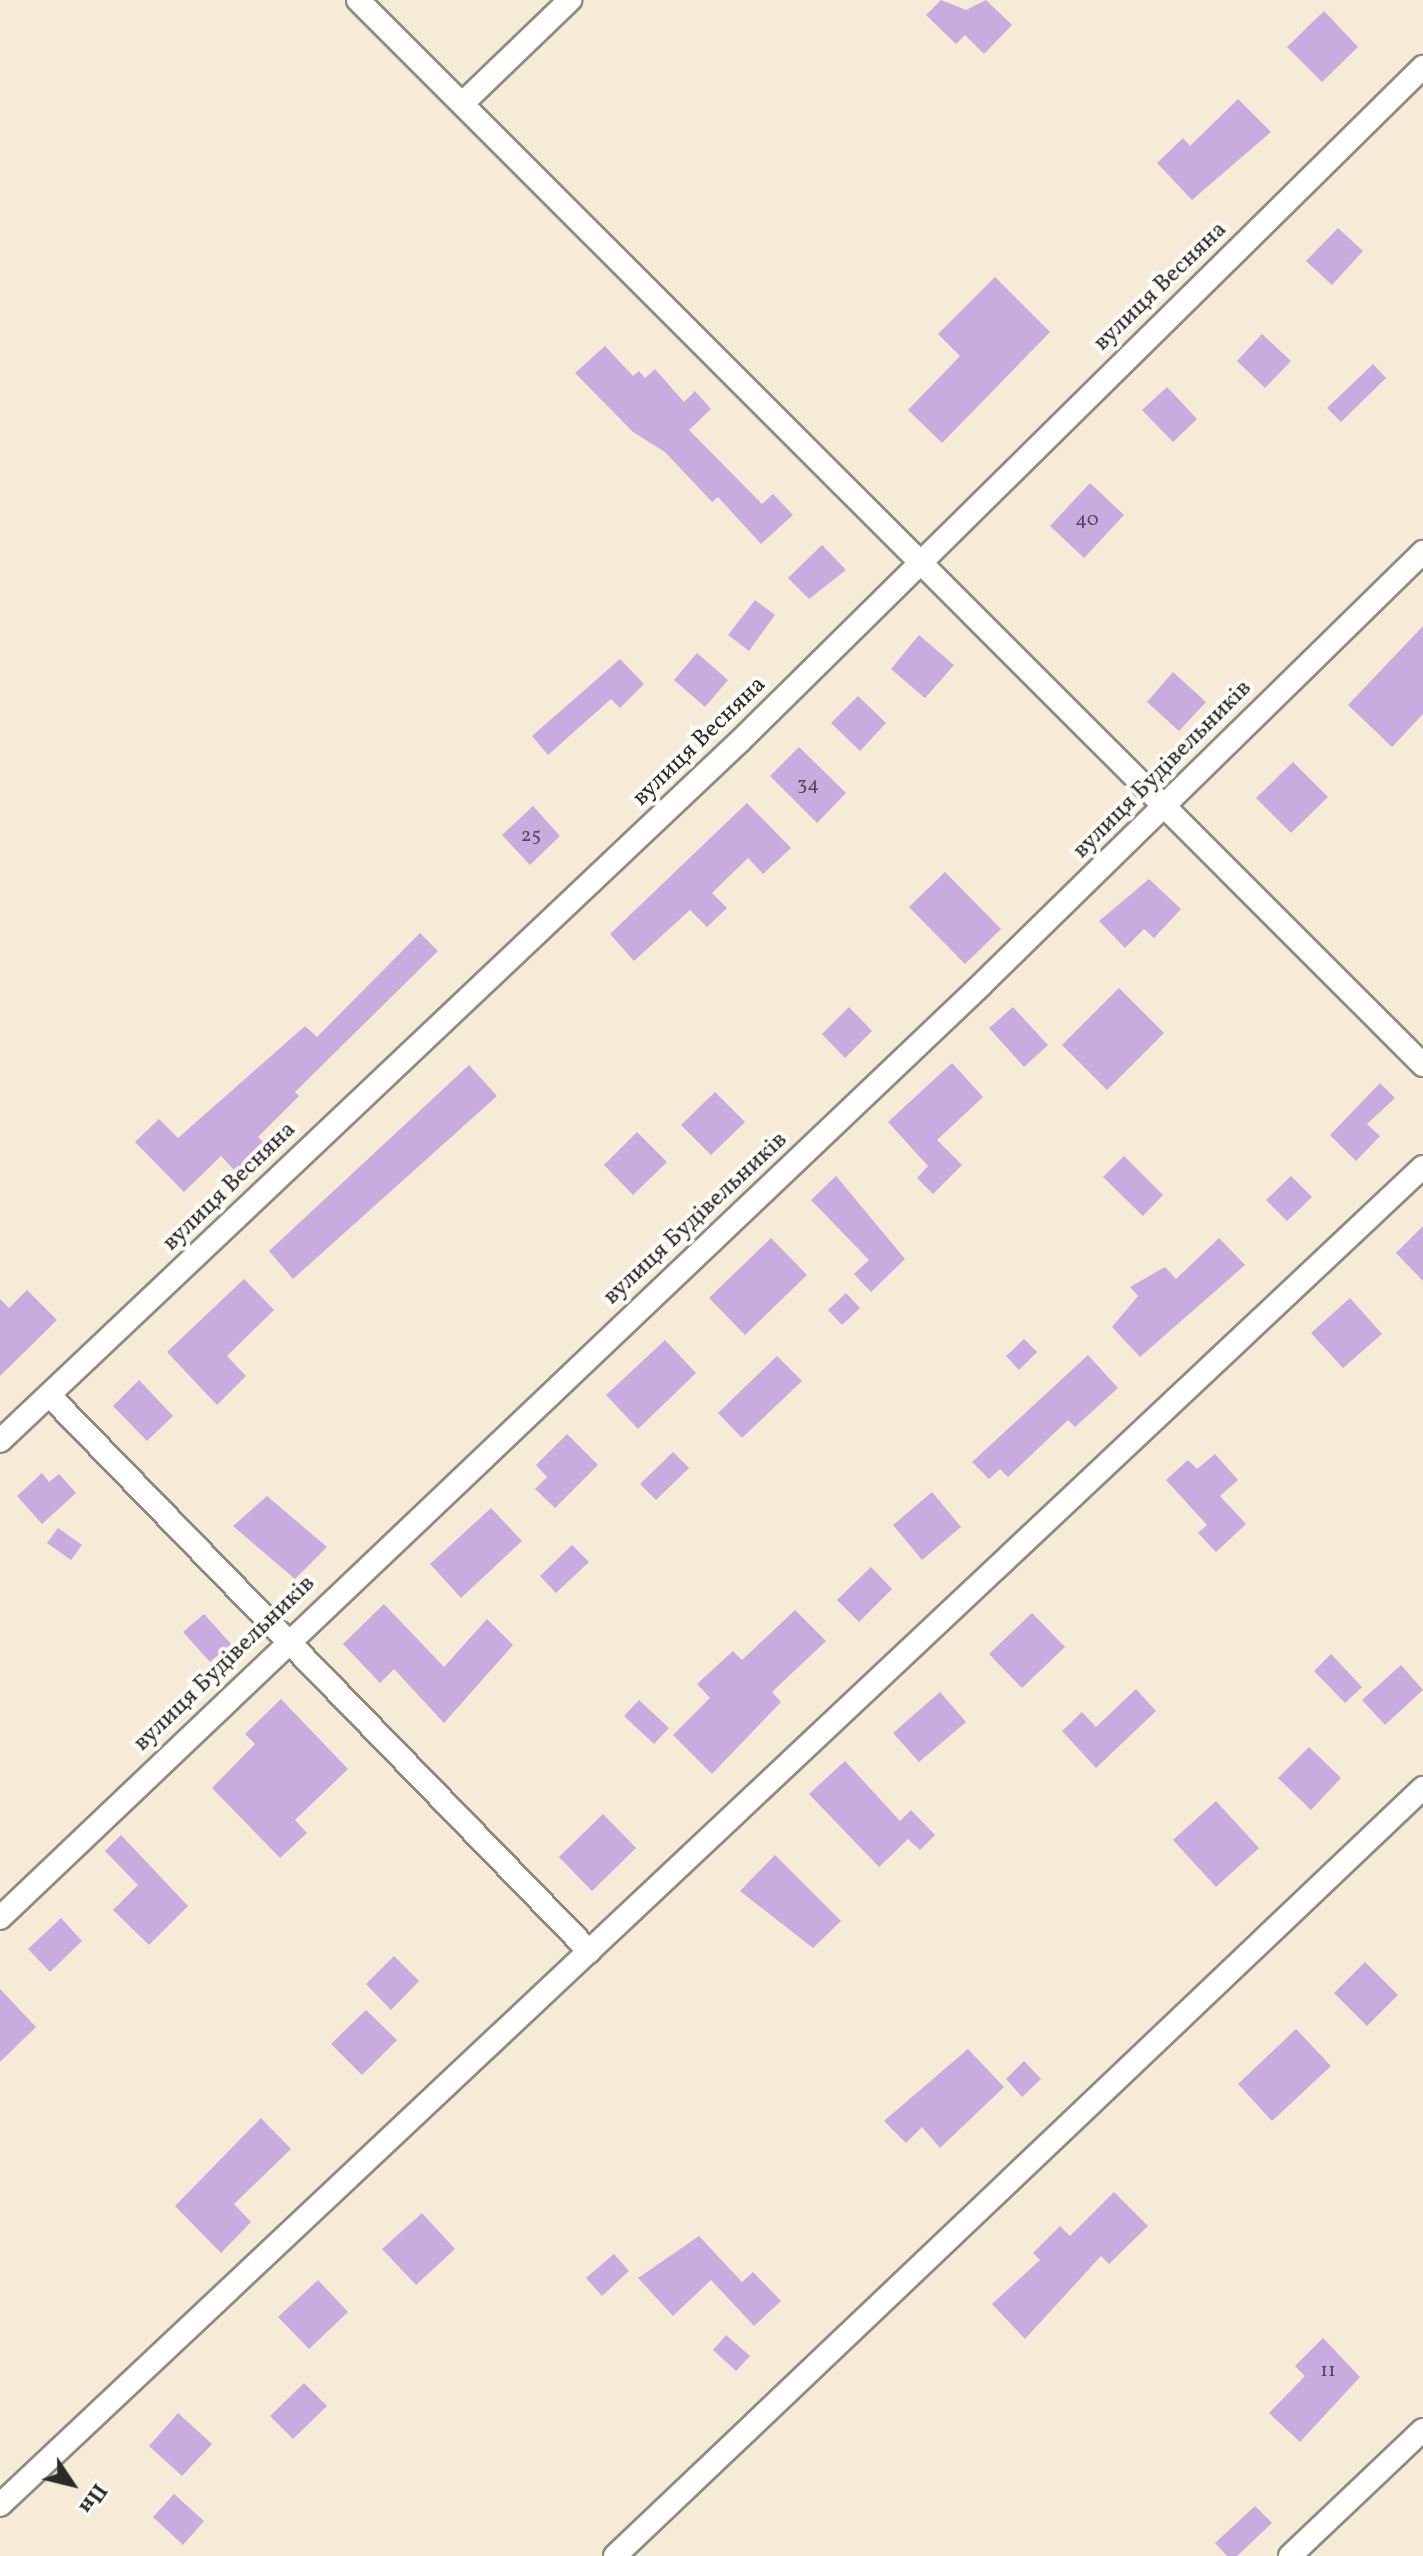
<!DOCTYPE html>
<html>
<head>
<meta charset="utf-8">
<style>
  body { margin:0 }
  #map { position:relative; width:1423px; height:2556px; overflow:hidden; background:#f6ebd7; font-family:Vollkorn,serif }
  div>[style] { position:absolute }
  .building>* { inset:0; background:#caabdf }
  .roads { filter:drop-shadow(2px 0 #908b81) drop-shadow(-2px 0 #908b81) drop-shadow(0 2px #908b81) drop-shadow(0 -2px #908b81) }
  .minor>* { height:22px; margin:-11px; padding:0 11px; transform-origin:11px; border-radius:11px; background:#fff }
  span { translate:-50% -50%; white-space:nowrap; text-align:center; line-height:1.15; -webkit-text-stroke:8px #fdfcf7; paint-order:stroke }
  .number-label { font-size:20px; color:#534b58 }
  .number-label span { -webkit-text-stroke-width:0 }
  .street-label { font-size:24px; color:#2b2b2b }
  .north { position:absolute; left:32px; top:2444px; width:80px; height:80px; -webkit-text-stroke:6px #fdfcf7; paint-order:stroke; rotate:125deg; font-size:22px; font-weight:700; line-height:32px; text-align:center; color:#2b2b2b }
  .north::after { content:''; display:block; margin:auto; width:28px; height:36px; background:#2b2b2b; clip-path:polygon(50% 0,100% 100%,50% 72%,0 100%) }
</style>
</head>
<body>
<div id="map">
  <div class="building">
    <i style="clip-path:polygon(941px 0,966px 10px,986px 0,1012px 25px,984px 54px,965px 35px,956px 44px,926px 15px)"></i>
    <i style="clip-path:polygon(1324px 11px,1358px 47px,1322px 82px,1287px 47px)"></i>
    <i style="clip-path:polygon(1238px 99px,1271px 132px,1192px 200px,1157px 163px,1183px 138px,1190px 146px)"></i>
    <i style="clip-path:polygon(1338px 228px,1363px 251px,1332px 285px,1306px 261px)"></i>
    <i style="clip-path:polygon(995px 277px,1050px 332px,942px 443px,908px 410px,960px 356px,938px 334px)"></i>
    <i style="clip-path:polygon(1262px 334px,1291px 361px,1265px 388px,1237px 361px)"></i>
    <i style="clip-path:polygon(605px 346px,633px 376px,639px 371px,645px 378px,655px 369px,684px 402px,695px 391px,711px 409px,689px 430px,762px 504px,773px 494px,793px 515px,761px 544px,718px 497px,712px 502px,665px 452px,633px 432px,575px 373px)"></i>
    <i style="clip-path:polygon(1373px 364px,1386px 378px,1341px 422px,1327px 408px)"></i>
    <i style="clip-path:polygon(1167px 387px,1197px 419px,1173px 442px,1142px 410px)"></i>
    <i style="clip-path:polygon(1090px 483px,1124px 515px,1084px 558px,1050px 526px)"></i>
    <i style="clip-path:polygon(822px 545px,846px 570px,809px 599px,788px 578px)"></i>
    <i style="clip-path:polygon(755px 600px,775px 615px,749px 651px,728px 635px)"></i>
    <i style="clip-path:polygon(1423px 626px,1423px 714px,1392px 747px,1348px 705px)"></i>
    <i style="clip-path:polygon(919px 635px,954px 665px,925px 698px,891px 669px)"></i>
    <i style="clip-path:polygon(697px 653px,728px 680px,705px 707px,674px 680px)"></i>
    <i style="clip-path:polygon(620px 659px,644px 684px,620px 708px,611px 699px,548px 755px,532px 736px)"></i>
    <i style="clip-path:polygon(1173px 672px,1206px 702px,1179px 731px,1147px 702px)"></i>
    <i style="clip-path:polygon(858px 696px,886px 723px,860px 751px,831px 723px)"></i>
    <i style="clip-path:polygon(799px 747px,846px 793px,817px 823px,770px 776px)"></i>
    <i style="clip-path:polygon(1293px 762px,1328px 797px,1291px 833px,1256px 798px)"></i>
    <i style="clip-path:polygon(747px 803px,791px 848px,763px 874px,748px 858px,712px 893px,727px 908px,707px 927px,690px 910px,634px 961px,610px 934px)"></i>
    <i style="clip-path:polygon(533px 806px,560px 836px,530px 865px,502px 835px)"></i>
    <i style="clip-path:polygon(945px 872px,1001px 929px,965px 964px,909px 907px)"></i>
    <i style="clip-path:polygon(1149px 879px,1181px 909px,1154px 938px,1144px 929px,1125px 948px,1099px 921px)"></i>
    <i style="clip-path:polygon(420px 933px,438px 951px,295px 1092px,299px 1096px,258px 1137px,267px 1146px,238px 1174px,221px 1156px,184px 1192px,135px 1142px,159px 1119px,178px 1138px,305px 1026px,317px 1037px)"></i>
    <i style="clip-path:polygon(1119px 988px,1164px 1033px,1107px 1090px,1062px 1045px)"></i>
    <i style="clip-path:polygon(849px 1007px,872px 1031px,845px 1058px,822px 1034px)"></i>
    <i style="clip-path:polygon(1013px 1007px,1048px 1045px,1024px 1067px,989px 1028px)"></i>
    <i style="clip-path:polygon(952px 1063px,983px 1097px,937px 1140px,962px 1165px,933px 1194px,917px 1178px,928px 1166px,888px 1122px)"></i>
    <i style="clip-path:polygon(469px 1065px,497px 1096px,293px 1279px,269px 1251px)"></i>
    <i style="clip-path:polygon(1380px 1083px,1395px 1098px,1367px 1124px,1380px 1136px,1356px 1161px,1330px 1135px)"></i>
    <i style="clip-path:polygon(715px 1092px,745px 1122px,711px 1155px,681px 1125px)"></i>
    <i style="clip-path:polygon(637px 1132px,667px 1162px,633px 1195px,604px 1165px)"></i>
    <i style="clip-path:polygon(1124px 1156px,1163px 1195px,1143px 1216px,1103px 1177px)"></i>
    <i style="clip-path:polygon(836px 1176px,905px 1259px,871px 1292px,854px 1274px,869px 1260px,811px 1200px)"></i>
    <i style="clip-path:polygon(1291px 1176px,1312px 1197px,1287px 1221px,1266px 1200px)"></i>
    <i style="clip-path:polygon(1423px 1226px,1423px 1281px,1396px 1253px)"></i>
    <i style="clip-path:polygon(771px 1238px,807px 1275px,745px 1335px,709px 1298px)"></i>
    <i style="clip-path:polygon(1219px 1238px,1245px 1265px,1140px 1357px,1112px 1327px,1138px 1296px,1130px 1287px,1165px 1267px,1176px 1279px)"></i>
    <i style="clip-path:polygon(244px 1279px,274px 1310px,227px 1356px,246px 1376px,217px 1405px,167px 1352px)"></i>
    <i style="clip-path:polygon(27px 1290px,57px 1320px,0 1376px,0 1299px,9px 1308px)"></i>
    <i style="clip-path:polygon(846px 1293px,860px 1308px,842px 1325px,828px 1310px)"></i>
    <i style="clip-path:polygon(1350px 1298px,1382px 1334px,1343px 1368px,1311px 1333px)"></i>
    <i style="clip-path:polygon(1024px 1339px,1037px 1352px,1019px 1370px,1006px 1356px)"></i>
    <i style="clip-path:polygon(665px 1340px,696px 1373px,638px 1429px,606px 1395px)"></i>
    <i style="clip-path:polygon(1088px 1355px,1118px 1388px,1075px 1427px,1068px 1420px,1008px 1477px,1000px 1469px,989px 1479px,972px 1462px)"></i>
    <i style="clip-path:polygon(777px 1356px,802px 1381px,742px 1438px,718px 1413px)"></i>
    <i style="clip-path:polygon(139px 1380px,173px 1416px,147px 1441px,113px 1406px)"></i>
    <i style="clip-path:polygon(567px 1434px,598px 1465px,555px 1508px,535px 1489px,547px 1477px,536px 1465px)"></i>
    <i style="clip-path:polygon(673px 1452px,689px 1468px,656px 1500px,640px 1484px)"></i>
    <i style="clip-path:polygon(1215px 1454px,1238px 1480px,1220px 1496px,1246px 1524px,1216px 1552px,1198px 1533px,1207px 1525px,1166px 1480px,1188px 1460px,1197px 1469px)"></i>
    <i style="clip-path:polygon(42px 1473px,49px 1482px,59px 1474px,76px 1493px,42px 1524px,17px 1496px)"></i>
    <i style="clip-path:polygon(932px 1492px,961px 1527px,922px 1560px,893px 1525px)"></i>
    <i style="clip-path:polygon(267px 1496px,327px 1547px,295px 1579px,233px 1526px)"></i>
    <i style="clip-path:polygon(491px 1508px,522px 1541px,461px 1598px,430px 1564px)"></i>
    <i style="clip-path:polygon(58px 1528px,82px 1545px,71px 1560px,47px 1543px)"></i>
    <i style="clip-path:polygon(572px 1545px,589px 1562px,556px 1593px,540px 1576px)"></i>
    <i style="clip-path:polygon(871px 1567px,892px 1589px,859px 1622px,837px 1600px)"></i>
    <i style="clip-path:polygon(384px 1604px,444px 1667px,487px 1619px,513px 1645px,444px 1723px,394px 1669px,380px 1683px,343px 1644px)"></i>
    <i style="clip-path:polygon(795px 1610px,826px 1641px,772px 1692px,781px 1702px,712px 1774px,673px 1735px,710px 1698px,697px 1684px,733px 1651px,742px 1660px)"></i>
    <i style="clip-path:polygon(1032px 1613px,1065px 1647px,1022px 1688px,989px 1654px)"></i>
    <i style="clip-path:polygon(204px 1614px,231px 1644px,210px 1662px,183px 1632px)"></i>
    <i style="clip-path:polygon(1331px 1654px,1362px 1687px,1345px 1703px,1314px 1671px)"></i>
    <i style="clip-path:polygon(1401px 1665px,1423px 1690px,1385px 1725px,1362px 1700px)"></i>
    <i style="clip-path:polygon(1136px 1689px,1156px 1711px,1096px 1768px,1062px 1731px,1082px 1712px,1096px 1727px)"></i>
    <i style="clip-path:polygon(940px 1692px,966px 1722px,919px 1762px,893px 1733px)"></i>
    <i style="clip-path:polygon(281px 1699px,348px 1769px,295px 1820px,307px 1833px,280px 1858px,212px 1788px,255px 1744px,245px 1734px)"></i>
    <i style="clip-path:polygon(639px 1700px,669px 1728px,654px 1744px,624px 1716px)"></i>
    <i style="clip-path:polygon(1309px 1747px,1341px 1778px,1311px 1810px,1278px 1778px)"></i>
    <i style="clip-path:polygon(845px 1761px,900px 1821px,911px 1810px,935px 1835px,920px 1850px,908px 1839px,879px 1867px,809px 1794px)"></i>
    <i style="clip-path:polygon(1216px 1801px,1259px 1848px,1216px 1887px,1173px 1840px)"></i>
    <i style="clip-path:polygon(603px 1814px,636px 1848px,592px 1891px,559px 1857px)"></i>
    <i style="clip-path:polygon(121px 1835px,188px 1906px,149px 1945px,113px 1910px,138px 1885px,105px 1851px)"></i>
    <i style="clip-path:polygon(775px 1855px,841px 1921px,813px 1948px,740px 1891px)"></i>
    <i style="clip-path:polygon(61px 1918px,82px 1941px,50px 1972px,28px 1949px)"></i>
    <i style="clip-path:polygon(394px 1956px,419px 1981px,391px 2010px,366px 1984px)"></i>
    <i style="clip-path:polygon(1365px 1962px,1398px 1995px,1367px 2026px,1334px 1993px)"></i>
    <i style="clip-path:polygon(0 1989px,36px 2027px,0 2062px)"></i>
    <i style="clip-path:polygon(366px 2010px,397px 2040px,362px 2075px,331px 2044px)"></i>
    <i style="clip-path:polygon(1296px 2029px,1331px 2066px,1272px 2121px,1238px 2084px)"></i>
    <i style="clip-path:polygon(968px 2049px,1004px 2087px,940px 2148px,922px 2127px,906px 2143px,884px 2121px)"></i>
    <i style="clip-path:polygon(1024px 2061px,1041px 2079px,1022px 2097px,1006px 2079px)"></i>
    <i style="clip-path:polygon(261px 2118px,291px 2149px,234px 2204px,251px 2222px,221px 2253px,175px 2206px)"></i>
    <i style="clip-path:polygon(1114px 2192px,1148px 2226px,1109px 2264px,1101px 2256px,1025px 2339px,992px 2304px,1040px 2260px,1033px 2253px,1060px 2226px,1070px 2236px)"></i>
    <i style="clip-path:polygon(422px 2213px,455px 2249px,416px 2285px,382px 2249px)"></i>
    <i style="clip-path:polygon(699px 2236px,742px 2282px,753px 2272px,781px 2301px,754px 2326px,711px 2280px,673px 2316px,638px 2278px)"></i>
    <i style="clip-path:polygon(614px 2254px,629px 2271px,602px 2296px,586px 2278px)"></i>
    <i style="clip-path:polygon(318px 2280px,348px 2312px,309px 2349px,278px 2317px)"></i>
    <i style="clip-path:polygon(726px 2335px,750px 2356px,736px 2371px,713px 2350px)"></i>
    <i style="clip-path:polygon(1323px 2338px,1360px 2377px,1300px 2442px,1269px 2413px,1305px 2376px,1295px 2366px)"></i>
    <i style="clip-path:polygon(304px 2383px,327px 2406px,293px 2439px,270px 2416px)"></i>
    <i style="clip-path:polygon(178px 2413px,212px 2444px,182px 2476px,149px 2446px)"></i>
    <i style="clip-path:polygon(174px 2494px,204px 2521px,183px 2545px,153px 2517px)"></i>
    <i style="clip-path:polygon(1255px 2506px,1272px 2523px,1237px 2556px,1227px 2556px,1215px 2543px)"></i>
  </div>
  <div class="roads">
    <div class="minor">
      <i style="left:358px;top:0;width:1506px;rotate:45deg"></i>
      <i style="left:463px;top:103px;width:149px;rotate:-43.9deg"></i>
      <i style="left:49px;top:1395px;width:776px;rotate:45.83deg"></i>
      <i style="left:0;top:1441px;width:1019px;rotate:-43.41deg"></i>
      <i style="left:740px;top:741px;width:960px;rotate:-44.62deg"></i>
      <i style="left:0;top:1918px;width:1354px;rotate:-43.56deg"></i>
      <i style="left:981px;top:985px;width:619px;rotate:-44.41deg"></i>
      <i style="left:0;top:2505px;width:1953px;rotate:-43.24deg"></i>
      <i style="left:615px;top:2556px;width:1115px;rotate:-43.55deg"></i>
      <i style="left:1290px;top:2556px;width:183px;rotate:-43.5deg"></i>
    </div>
  </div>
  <div class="number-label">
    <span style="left:1087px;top:520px">40</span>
    <span style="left:808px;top:785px">34</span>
    <span style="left:531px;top:836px">25</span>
    <span style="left:1328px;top:2371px">11</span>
  </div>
  <div class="street-label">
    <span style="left:1161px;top:287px;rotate:-44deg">вулиця Весняна</span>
    <span style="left:700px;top:742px;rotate:-44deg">вулиця Весняна</span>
    <span style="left:1163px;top:770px;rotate:-45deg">вулиця Будівельників</span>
    <span style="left:230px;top:1187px;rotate:-44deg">вулиця Весняна</span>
    <span style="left:696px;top:1219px;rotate:-43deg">вулиця Будівельників</span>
    <span style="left:225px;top:1664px;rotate:-44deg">вулиця Будівельників</span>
  </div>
  <div class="north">Пн</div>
</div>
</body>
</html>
